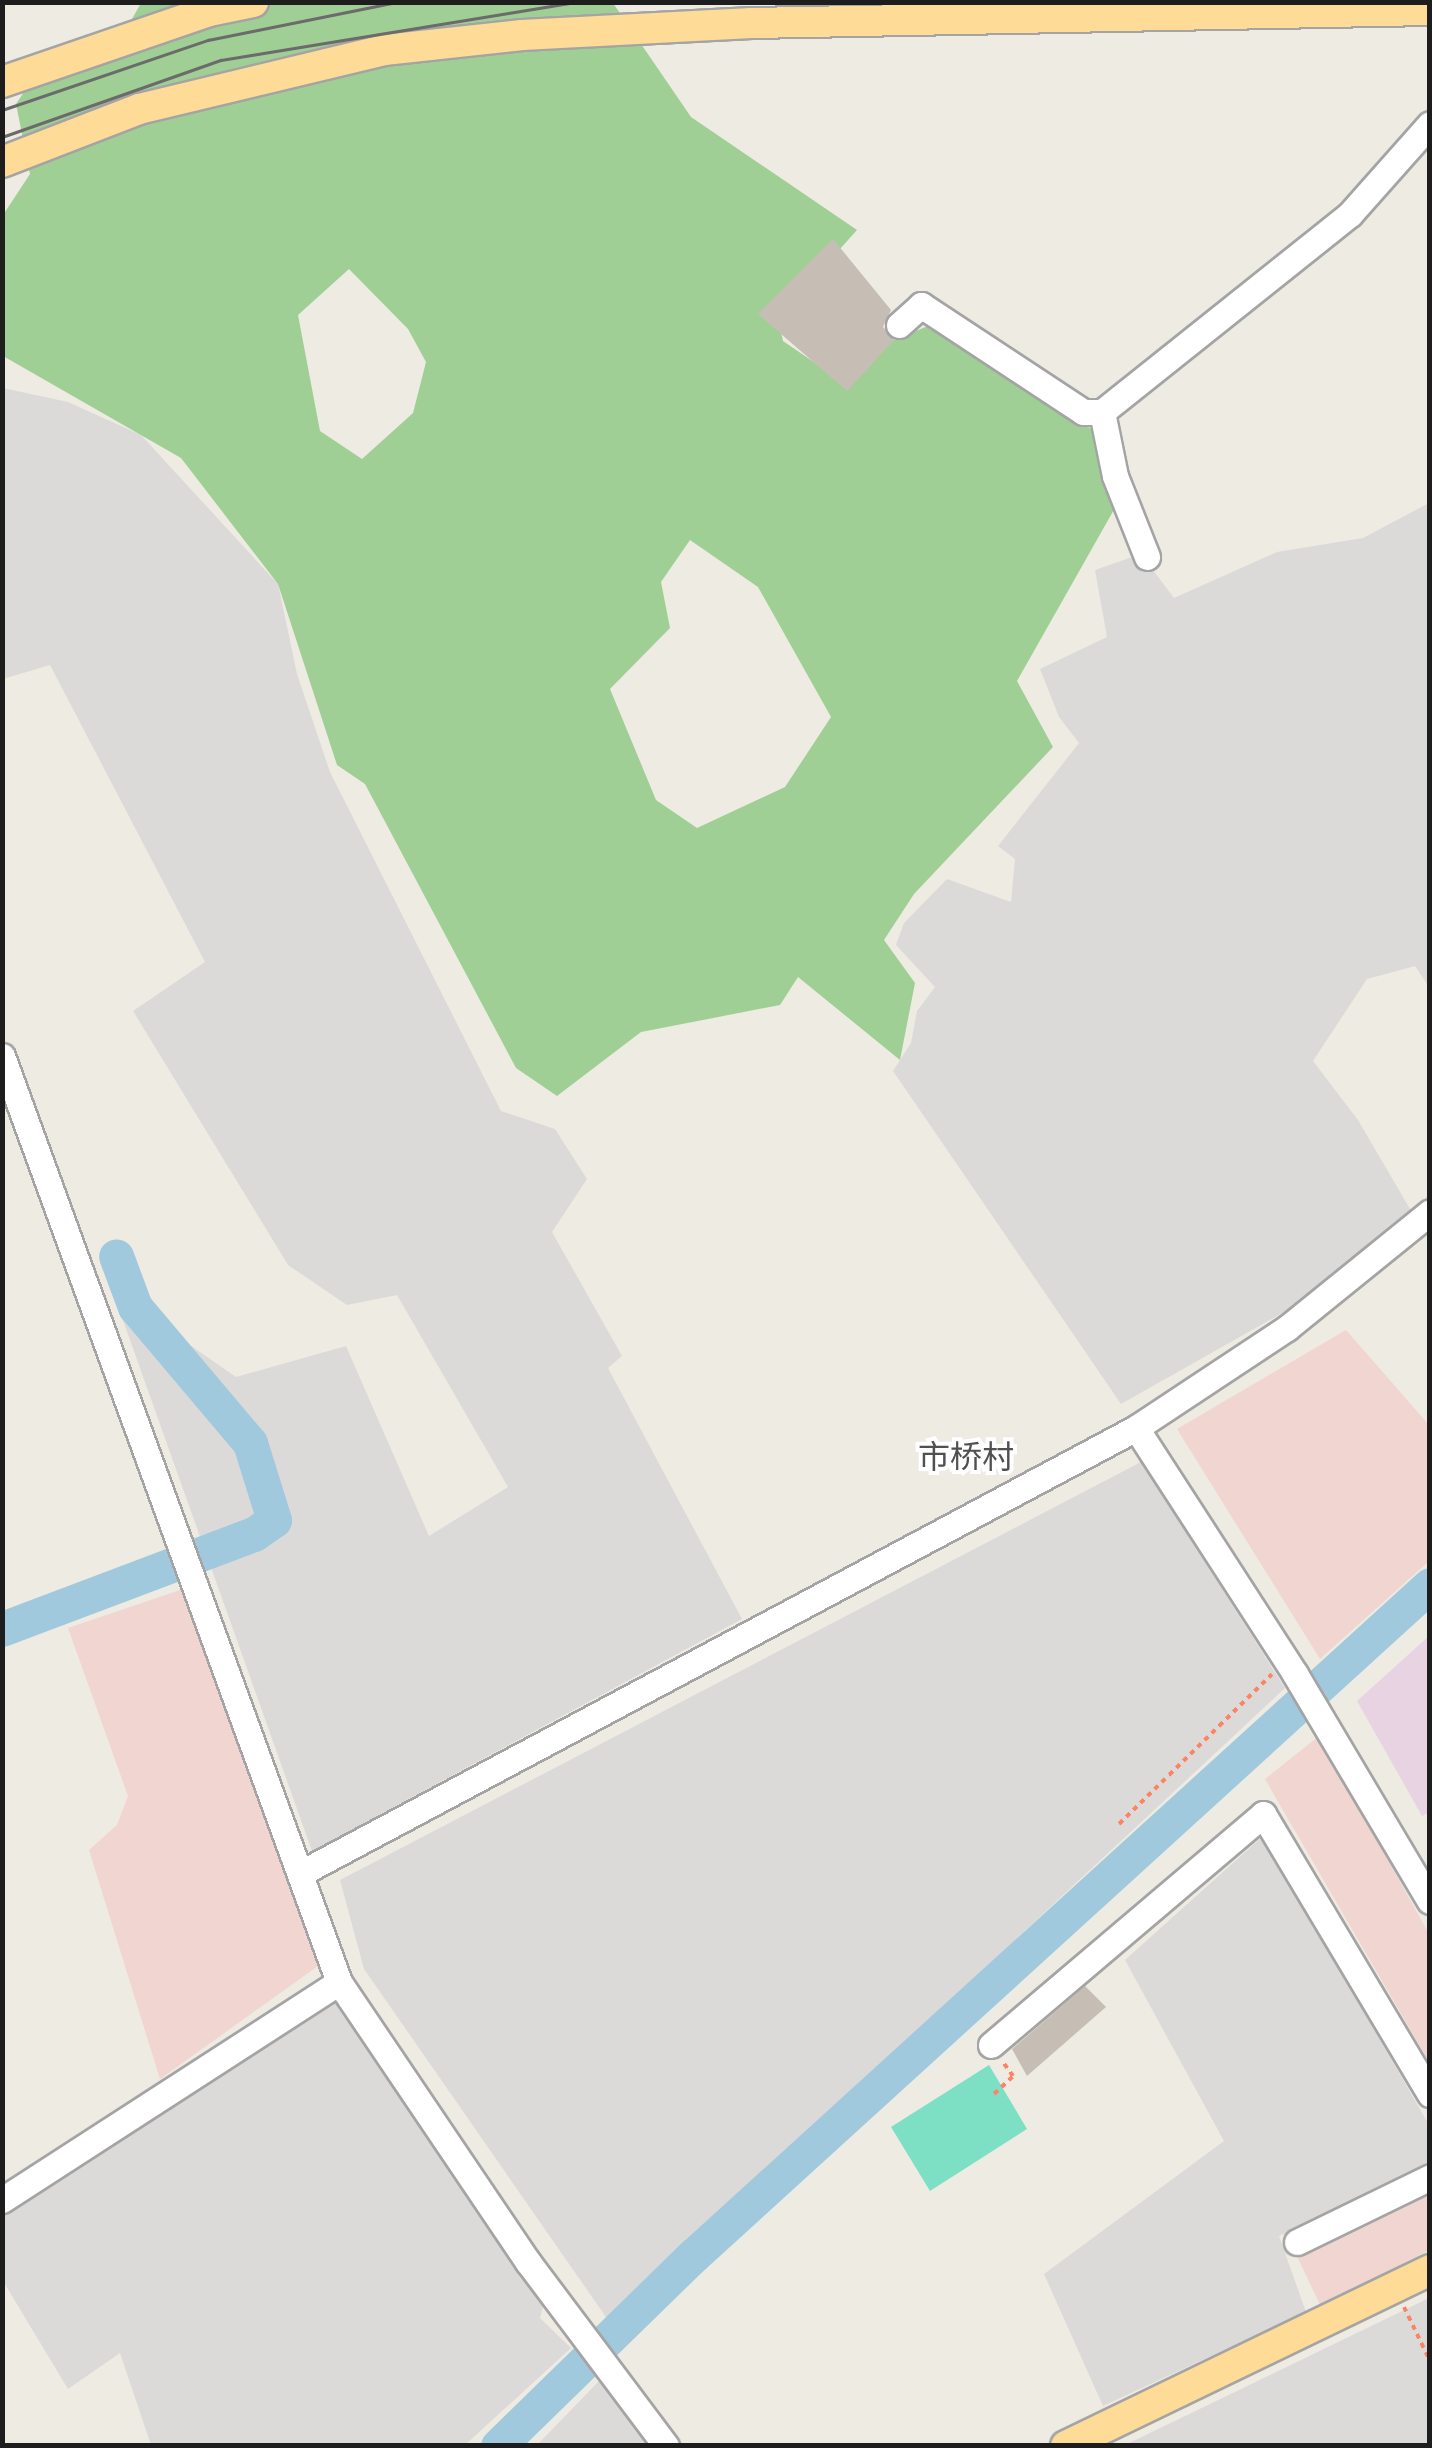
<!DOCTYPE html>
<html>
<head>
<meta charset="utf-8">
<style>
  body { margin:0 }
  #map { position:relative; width:1432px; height:2448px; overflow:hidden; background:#eeebe2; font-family:Inter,"Noto Sans SC",sans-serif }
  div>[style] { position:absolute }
  .residential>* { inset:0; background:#dbdad9 }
  .commercial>* { inset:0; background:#f0d5d0 }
  .industrial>* { inset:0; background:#e8d3e2 }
  .forest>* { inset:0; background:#a0cf95 }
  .pitch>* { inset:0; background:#7de0c4 }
  .river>* { height:35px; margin:-17.5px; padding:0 17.5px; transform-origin:17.5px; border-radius:17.5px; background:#a0c9de }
  .building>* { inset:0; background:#c6beb5 }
  .path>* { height:4px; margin-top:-2px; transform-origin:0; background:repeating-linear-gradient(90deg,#fe8363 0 5px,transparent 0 10px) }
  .roads { filter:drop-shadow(2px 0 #a4a4a4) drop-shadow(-2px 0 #a4a4a4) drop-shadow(0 2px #a4a4a4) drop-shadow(0 -2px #a4a4a4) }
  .minor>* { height:25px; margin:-12.5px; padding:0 12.5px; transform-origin:12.5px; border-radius:12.5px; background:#fff }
  .major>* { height:30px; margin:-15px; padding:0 15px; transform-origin:15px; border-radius:15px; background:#fedc97 }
  .tram>* { height:2.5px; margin:-1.25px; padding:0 1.25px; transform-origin:1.25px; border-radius:1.25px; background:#6b6b6b }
  span { translate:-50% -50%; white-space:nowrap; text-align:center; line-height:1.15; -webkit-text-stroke:8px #fff; paint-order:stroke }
  .quarter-label { font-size:32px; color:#505050 }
  .frame { position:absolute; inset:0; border:5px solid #1d1d1d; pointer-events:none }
</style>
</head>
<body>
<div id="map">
  <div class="residential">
    <i style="clip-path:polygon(3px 388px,68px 402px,141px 435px,278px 584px,297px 674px,330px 772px,501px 1111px,555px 1129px,587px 1179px,552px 1232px,622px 1356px,608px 1368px,742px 1619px,312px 1851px,120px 1312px,135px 1307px,236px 1377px,346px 1346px,429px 1536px,508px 1487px,397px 1295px,347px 1305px,288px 1265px,133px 1011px,205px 962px,50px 665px,3px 679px)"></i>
    <i style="clip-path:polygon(1429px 503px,1429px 987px,1415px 966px,1367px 979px,1313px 1061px,1358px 1120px,1424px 1233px,1121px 1404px,893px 1071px,911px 1043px,917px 1011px,935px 987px,896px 945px,904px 923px,947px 879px,1011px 902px,1015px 859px,998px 846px,1079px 743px,1059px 717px,1040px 669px,1107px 637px,1095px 570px,1141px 554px,1174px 598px,1277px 552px,1363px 538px)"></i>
    <i style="clip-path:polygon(1141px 1462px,1285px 1688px,608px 2320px,364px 1969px,340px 1880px)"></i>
    <i style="clip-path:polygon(1263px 1836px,1429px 2125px,1429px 2165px,1279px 2236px,1306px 2312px,1103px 2406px,1044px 2274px,1224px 2141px,1125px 1960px)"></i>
    <i style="clip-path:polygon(338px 1989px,546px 2294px,540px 2318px,571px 2348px,465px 2445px,151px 2445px,120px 2353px,68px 2389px,3px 2281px,3px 2202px)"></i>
    <i style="clip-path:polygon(1429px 2298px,1429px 2445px,1125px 2445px)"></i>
    <i style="clip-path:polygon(603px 2377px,649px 2445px,536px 2446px)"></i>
  </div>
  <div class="commercial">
    <i style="clip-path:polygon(1346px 1330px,1429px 1425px,1429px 1561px,1320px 1659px,1177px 1429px)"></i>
    <i style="clip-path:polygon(186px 1588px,325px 1961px,160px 2079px,89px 1850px,117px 1825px,128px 1796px,68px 1628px)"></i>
    <i style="clip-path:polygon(1319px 1736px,1429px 1934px,1429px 2062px,1265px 1779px)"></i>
    <i style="clip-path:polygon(1429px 2187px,1429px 2250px,1321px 2307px,1297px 2256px)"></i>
  </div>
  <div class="industrial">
    <i style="clip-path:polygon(1429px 1636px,1430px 1812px,1422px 1816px,1357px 1701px)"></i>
  </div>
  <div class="forest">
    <i style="clip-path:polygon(evenodd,141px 3px,613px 3px,691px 117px,857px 230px,778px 318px,783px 341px,824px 369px,935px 323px,1115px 445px,1124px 492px,1017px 681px,1053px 747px,914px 894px,884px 940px,915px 983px,900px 1060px,798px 977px,780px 1005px,641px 1032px,557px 1096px,516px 1068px,365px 784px,337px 765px,278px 584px,181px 458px,3px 356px,3px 215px,30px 174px,16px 104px,44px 62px,123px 35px,141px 3px,349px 269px,408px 329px,426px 362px,413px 413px,362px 459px,320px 431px,298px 315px,349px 269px,141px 3px,690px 540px,758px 587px,831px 717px,785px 787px,697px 828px,656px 800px,610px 689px,670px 628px,661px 582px,690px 540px)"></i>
  </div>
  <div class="pitch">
    <i style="clip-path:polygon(989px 2065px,1027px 2129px,930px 2191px,891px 2127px)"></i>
  </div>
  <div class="river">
    <i style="left:2px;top:1629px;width:269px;rotate:-20.7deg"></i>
    <i style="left:254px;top:1534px;width:24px;rotate:-35deg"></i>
    <i style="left:274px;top:1520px;width:81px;rotate:-107.3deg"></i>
    <i style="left:250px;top:1443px;width:178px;rotate:-130.2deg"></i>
    <i style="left:135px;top:1307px;width:54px;rotate:-110.4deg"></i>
    <i style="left:498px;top:2446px;width:274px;rotate:-44.3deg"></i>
    <i style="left:694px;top:2255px;width:995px;rotate:-42.31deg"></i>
  </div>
  <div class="building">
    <i style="clip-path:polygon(833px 239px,891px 310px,883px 327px,894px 340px,847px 391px,758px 314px)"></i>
    <i style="clip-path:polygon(1085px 1986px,1106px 2007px,1027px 2076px,1012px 2049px)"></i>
  </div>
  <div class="path">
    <i style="left:1119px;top:1824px;width:214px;rotate:-44.4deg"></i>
    <i style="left:994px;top:2094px;width:26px;rotate:-43deg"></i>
    <i style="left:1013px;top:2076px;width:19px;rotate:-126deg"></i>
    <i style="left:1404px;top:2307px;width:60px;rotate:64.3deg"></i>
  </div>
  <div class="roads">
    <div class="minor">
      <i style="left:899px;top:325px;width:30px;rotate:-42deg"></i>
      <i style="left:921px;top:305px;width:194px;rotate:33.4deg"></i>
      <i style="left:1083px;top:412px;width:19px"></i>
      <i style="left:1102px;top:412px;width:317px;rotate:-38.6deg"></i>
      <i style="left:1350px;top:214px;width:120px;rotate:-48.4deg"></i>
      <i style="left:1102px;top:412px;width:65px;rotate:78.5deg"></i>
      <i style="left:1115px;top:476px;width:87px;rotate:68.4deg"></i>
      <i style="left:2px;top:1056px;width:985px;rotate:70deg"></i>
      <i style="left:339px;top:1982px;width:338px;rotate:56deg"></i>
      <i style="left:528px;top:2262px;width:230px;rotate:53.1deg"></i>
      <i style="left:1136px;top:1428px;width:293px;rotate:57.1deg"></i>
      <i style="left:1295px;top:1674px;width:264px;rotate:59.3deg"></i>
      <i style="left:301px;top:1873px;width:946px;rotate:-28.05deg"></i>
      <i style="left:1136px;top:1428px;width:181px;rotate:-33.5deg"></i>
      <i style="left:1287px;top:1328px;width:184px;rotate:-39deg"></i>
      <i style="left:991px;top:2045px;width:357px;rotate:-40.3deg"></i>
      <i style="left:1263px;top:1814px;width:326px;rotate:59.2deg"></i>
      <i style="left:2px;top:2200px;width:401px;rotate:-32.9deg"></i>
      <i style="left:1297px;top:2242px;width:148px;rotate:-26deg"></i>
    </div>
    <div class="major">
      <i style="left:2px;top:82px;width:219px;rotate:-18.9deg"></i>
      <i style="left:209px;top:11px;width:45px;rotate:-11.6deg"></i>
      <i style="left:2px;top:162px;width:147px;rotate:-21.1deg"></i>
      <i style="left:139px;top:109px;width:252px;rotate:-13.5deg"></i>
      <i style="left:384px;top:50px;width:139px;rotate:-6.2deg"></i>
      <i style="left:522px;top:35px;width:230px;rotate:-3deg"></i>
      <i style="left:752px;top:23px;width:678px;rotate:-1.1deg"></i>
      <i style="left:1066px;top:2446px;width:404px;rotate:-25.8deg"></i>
    </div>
  </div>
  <div class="tram">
    <i style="left:2px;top:110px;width:218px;rotate:-18.8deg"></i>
    <i style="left:208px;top:40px;width:192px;rotate:-11.4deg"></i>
    <i style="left:2px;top:137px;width:232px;rotate:-19.4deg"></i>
    <i style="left:221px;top:60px;width:359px;rotate:-9.3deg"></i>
  </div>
  <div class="quarter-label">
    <span style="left:966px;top:1457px">市桥村</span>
  </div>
  <div class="frame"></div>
</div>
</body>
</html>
